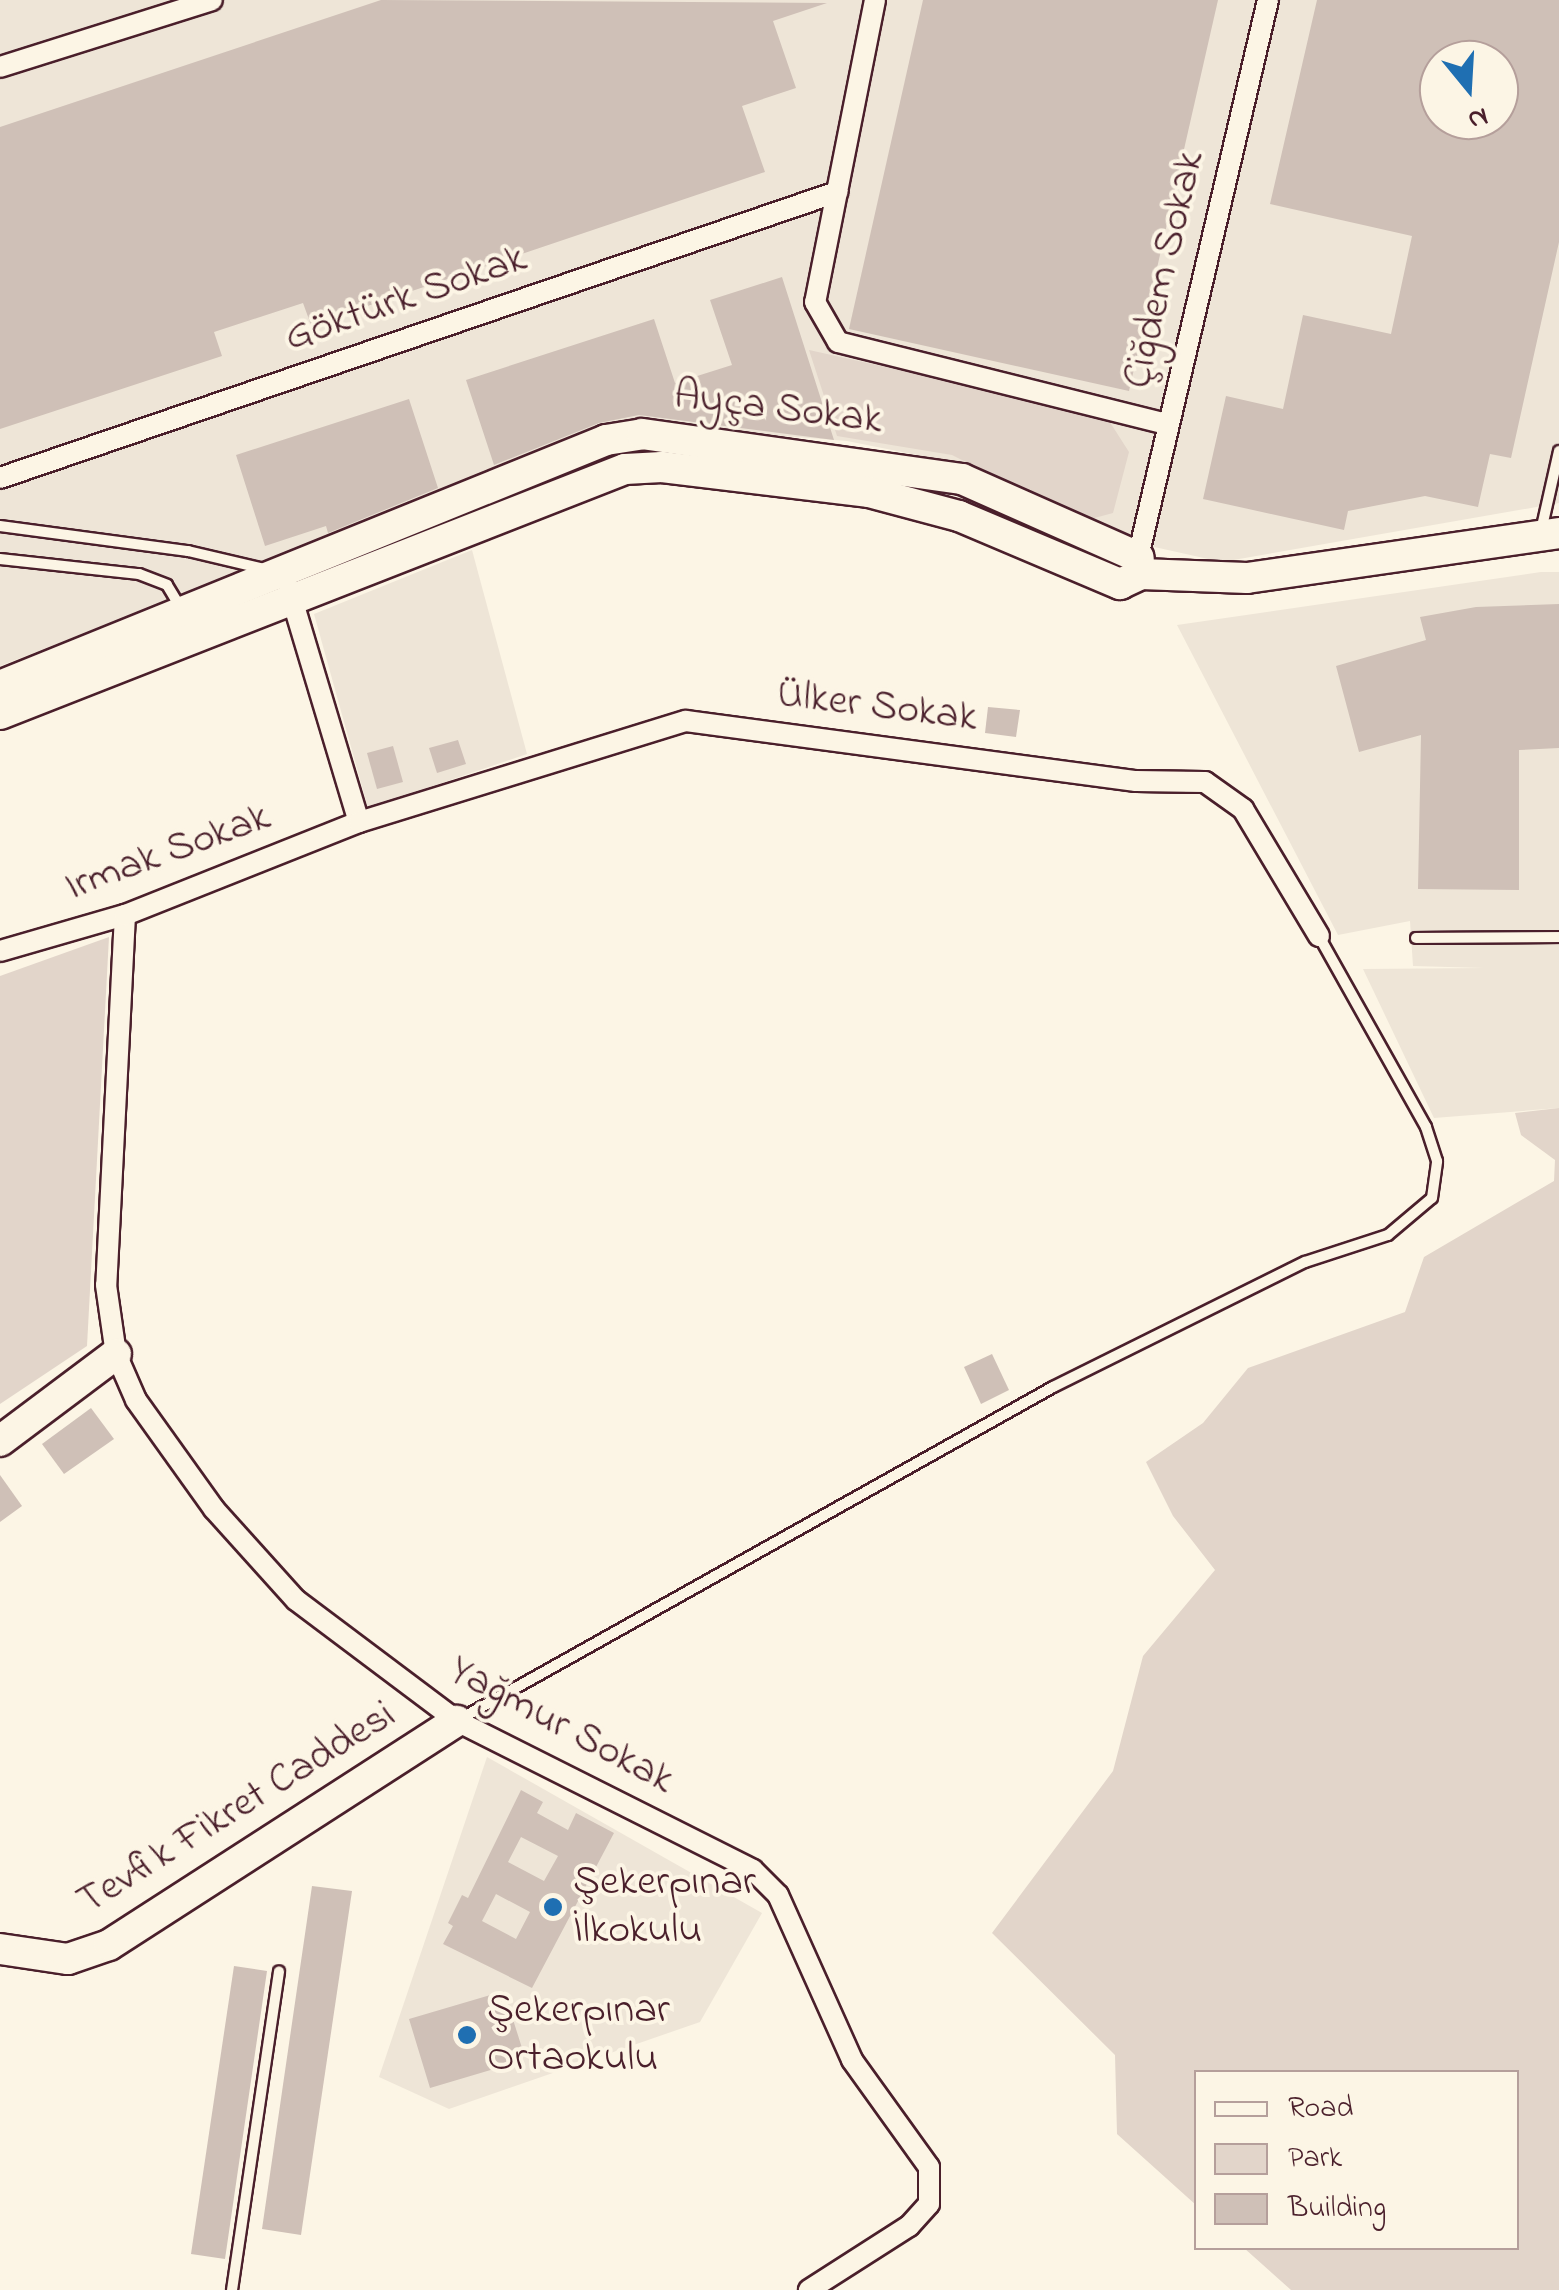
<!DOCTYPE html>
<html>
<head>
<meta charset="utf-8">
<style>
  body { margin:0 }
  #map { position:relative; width:1559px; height:2290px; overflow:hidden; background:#fcf5e5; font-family:"Indie Flower",sans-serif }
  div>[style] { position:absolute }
  .built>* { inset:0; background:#eee5d7 }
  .green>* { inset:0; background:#e2d5ca }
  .building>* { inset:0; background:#cfc0b7 }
  .roads { filter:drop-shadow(2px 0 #4a1f2b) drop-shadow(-2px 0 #4a1f2b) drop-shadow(0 2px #4a1f2b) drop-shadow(0 -2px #4a1f2b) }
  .lane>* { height:10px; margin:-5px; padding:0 5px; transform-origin:5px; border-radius:5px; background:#fcf5e5 }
  .street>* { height:20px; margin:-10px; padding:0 10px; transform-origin:10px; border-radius:10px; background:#fcf5e5 }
  .secondary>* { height:30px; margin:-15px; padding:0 15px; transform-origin:15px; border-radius:15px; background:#fcf5e5 }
  .dots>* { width:28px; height:28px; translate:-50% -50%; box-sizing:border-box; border:5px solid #fcf5e5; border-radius:50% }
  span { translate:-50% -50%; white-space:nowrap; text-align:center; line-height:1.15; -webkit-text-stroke:8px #fcf5e5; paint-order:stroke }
  .street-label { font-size:42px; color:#4a1f2b }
  .poi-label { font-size:42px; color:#4a1f2b }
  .left { translate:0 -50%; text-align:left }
  .legend { position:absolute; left:1194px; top:2070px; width:325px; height:180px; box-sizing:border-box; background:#fcf5e5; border:2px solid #b59f9b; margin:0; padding:12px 18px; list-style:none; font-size:30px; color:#4a1f2b }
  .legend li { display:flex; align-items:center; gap:20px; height:50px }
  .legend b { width:50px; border:2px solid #b59f9b }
  .north { position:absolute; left:1419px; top:40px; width:100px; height:100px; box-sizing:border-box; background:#fcf5e5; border:2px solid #b59f9b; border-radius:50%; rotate:162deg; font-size:28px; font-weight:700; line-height:40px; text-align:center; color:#4a1f2b }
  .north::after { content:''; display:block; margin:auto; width:35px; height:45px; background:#1f6fb2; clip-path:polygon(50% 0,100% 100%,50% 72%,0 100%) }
</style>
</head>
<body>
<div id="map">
  <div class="built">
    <i style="clip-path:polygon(evenodd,0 0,1559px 0,1559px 503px,1222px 562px,1096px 534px,952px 462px,847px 441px,621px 423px,0 666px,0 0,1439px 60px,1499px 60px,1499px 120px,1439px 120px,1439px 60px)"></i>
    <i style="clip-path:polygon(472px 550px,527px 754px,368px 808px,314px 614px)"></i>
    <i style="clip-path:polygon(1541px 572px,1559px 572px,1559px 1108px,1434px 1118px,1363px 969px,1484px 968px,1413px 966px,1410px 921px,1338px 935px,1177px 625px)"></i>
    <i style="clip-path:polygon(487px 1757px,762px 1913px,700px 2022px,449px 2109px,379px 2077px)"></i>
  </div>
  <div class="green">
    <i style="clip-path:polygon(809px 350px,1106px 416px,1129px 452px,1113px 513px,1083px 521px,952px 455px,837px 436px)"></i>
    <i style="clip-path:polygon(109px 937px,87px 1346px,0 1404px,0 976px)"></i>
    <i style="clip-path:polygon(1559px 1108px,1559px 2290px,1291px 2290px,1244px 2248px,1516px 2248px,1516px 2072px,1196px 2072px,1196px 2205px,1117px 2134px,1115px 2055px,992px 1933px,1113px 1771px,1143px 1656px,1215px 1570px,1173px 1516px,1146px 1462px,1203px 1423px,1248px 1368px,1405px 1312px,1424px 1257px,1554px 1181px,1555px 1160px,1521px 1135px,1515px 1113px)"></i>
  </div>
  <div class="building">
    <i style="clip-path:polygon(381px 0,827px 3px,773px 21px,796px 88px,742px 106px,765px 172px,311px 325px,303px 303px,214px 332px,222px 356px,0 429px,0 127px)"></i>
    <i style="clip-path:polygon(923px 0,1218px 0,1129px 391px,849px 329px)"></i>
    <i style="clip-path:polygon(evenodd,1317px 0,1559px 0,1559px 242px,1511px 458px,1490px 454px,1478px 507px,1425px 496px,1348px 511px,1344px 530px,1203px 499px,1226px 396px,1283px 409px,1303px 315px,1391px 334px,1412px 236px,1270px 204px,1317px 0,1439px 60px,1499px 60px,1499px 120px,1439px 120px,1439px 60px)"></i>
    <i style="clip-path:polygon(782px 277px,834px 440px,639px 415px,599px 423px,494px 465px,466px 380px,654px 319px,675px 383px,732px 365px,710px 300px)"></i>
    <i style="clip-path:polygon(409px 399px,438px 488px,328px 533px,326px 526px,265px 546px,236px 455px)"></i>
    <i style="clip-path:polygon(1559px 604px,1559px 748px,1519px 750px,1519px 890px,1418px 889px,1421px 735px,1359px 752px,1336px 666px,1426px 640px,1420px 617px,1476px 607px)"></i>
    <i style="clip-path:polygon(988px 707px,1020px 710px,1016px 737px,985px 733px)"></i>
    <i style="clip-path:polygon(458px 740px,466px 764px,437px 773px,429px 748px)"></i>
    <i style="clip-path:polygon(393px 746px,403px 782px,377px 789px,367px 753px)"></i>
    <i style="clip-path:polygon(992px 1354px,1009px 1390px,981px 1404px,964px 1367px)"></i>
    <i style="clip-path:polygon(91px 1408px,114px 1439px,64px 1474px,42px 1444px)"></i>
    <i style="clip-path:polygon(0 1475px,22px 1506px,0 1522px)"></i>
    <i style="clip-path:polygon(evenodd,521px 1790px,543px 1802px,537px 1813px,568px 1830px,576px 1813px,614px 1833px,532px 1988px,443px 1944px,453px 1926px,448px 1923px,462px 1895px,468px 1898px,521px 1790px,521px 1837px,558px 1856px,544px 1881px,508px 1862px,521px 1837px,521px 1790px,496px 1894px,530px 1912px,516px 1939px,482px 1921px,496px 1894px)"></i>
    <i style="clip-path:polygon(312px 1886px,352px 1891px,301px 2235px,262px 2229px)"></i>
    <i style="clip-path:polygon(234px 1966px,267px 1971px,225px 2259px,191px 2254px)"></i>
    <i style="clip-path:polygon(504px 1991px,522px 2048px,510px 2051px,514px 2063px,430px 2088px,409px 2019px)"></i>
  </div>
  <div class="roads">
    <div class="lane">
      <i style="left:0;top:526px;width:190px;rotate:7.6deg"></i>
      <i style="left:188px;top:551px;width:78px;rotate:13.3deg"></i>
      <i style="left:1541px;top:531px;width:82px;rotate:-77.3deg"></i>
      <i style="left:0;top:559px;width:140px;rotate:6.2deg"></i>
      <i style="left:139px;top:574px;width:30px;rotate:21deg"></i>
      <i style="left:167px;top:585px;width:29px;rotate:59deg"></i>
      <i style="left:1416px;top:938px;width:143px;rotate:-0.4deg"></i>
      <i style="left:460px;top:1719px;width:680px;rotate:-29.24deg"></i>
      <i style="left:1053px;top:1387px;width:281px;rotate:-26.4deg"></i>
      <i style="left:1305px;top:1262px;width:87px;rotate:-18deg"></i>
      <i style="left:1388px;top:1235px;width:57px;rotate:-40.1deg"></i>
      <i style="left:1432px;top:1198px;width:37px;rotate:-82deg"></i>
      <i style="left:1437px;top:1161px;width:36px;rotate:-108deg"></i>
      <i style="left:1426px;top:1127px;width:219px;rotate:-119.3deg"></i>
      <i style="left:232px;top:2290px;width:322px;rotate:-81.6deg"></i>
    </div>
    <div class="street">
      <i style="left:875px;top:0;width:308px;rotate:101.2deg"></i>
      <i style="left:815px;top:302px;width:46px;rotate:60.1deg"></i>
      <i style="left:838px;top:342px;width:340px;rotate:14deg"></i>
      <i style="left:0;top:67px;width:222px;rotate:-17.5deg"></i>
      <i style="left:0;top:478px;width:885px;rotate:-18.87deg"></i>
      <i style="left:1138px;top:557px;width:572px;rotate:-76.86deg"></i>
      <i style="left:289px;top:589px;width:243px;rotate:73.3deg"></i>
      <i style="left:125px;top:915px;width:370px;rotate:92.9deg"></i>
      <i style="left:106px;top:1285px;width:70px;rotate:81.8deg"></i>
      <i style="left:116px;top:1354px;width:50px;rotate:66.5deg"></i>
      <i style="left:136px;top:1400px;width:134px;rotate:54.4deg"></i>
      <i style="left:214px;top:1509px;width:122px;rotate:48deg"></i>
      <i style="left:296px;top:1600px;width:201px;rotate:36.9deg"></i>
      <i style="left:457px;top:1721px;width:331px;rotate:26.7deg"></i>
      <i style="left:753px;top:1870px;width:35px;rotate:45deg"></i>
      <i style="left:778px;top:1895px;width:181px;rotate:65.8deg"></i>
      <i style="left:852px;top:2060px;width:132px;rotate:54.3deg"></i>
      <i style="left:929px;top:2167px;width:37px;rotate:90deg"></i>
      <i style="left:929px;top:2204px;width:30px;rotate:132deg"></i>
      <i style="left:909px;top:2226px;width:119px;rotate:147.4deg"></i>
      <i style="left:0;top:951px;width:130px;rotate:-16.1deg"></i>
      <i style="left:125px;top:915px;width:252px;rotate:-21.7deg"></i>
      <i style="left:359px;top:822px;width:342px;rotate:-17.2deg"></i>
      <i style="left:686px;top:721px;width:454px;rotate:7.6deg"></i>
      <i style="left:1136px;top:781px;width:69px;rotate:0.8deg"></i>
      <i style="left:1205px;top:782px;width:47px;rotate:35.4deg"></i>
      <i style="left:1243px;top:809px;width:148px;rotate:59.1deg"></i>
    </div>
    <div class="secondary">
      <i style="left:0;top:686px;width:654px;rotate:-22.09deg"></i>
      <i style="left:606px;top:440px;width:36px;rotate:-9deg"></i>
      <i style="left:642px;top:434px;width:323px;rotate:8deg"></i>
      <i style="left:962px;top:479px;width:193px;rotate:23.9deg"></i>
      <i style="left:1138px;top:557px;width:17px;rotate:80deg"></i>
      <i style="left:0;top:714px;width:671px;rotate:-21.41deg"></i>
      <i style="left:625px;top:469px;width:37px;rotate:-3deg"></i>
      <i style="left:662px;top:467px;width:209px;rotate:6.9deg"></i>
      <i style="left:869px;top:492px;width:93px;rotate:14.9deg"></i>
      <i style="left:959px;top:516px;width:175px;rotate:22.9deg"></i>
      <i style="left:1120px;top:584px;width:23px;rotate:-25deg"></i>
      <i style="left:1141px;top:574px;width:106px;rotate:2.2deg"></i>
      <i style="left:1247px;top:578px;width:315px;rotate:-8.2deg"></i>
      <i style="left:0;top:1441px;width:145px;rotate:-36.9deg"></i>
      <i style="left:0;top:1949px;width:69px;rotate:8.4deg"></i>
      <i style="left:68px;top:1959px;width:43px;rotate:-18.9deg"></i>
      <i style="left:109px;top:1945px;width:414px;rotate:-32.8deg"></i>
    </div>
  </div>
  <div class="dots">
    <i style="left:553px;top:1907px;background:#1f6fb2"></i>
    <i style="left:467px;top:2035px;background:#1f6fb2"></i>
  </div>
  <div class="street-label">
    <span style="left:1165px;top:270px;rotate:-77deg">Çiğdem Sokak</span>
    <span style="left:406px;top:299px;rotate:-19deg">Göktürk Sokak</span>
    <span style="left:778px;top:409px;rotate:7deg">Ayça Sokak</span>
    <span style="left:877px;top:707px;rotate:7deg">Ülker Sokak</span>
    <span style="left:168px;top:853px;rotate:-20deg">Irmak Sokak</span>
    <span style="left:561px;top:1726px;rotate:28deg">Yağmur Sokak</span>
    <span style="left:237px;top:1809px;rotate:-32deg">Tevfik Fikret Caddesi</span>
  </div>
  <div class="poi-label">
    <span class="left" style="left:573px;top:1907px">Şekerpınar<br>İlkokulu</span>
    <span class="left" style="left:487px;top:2035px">Şekerpınar<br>Ortaokulu</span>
  </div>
  <ul class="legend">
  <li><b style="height:12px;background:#fcf5e5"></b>Road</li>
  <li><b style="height:28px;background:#e2d5ca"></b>Park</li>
  <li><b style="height:28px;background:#cfc0b7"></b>Building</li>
  </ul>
  <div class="north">N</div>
</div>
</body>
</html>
